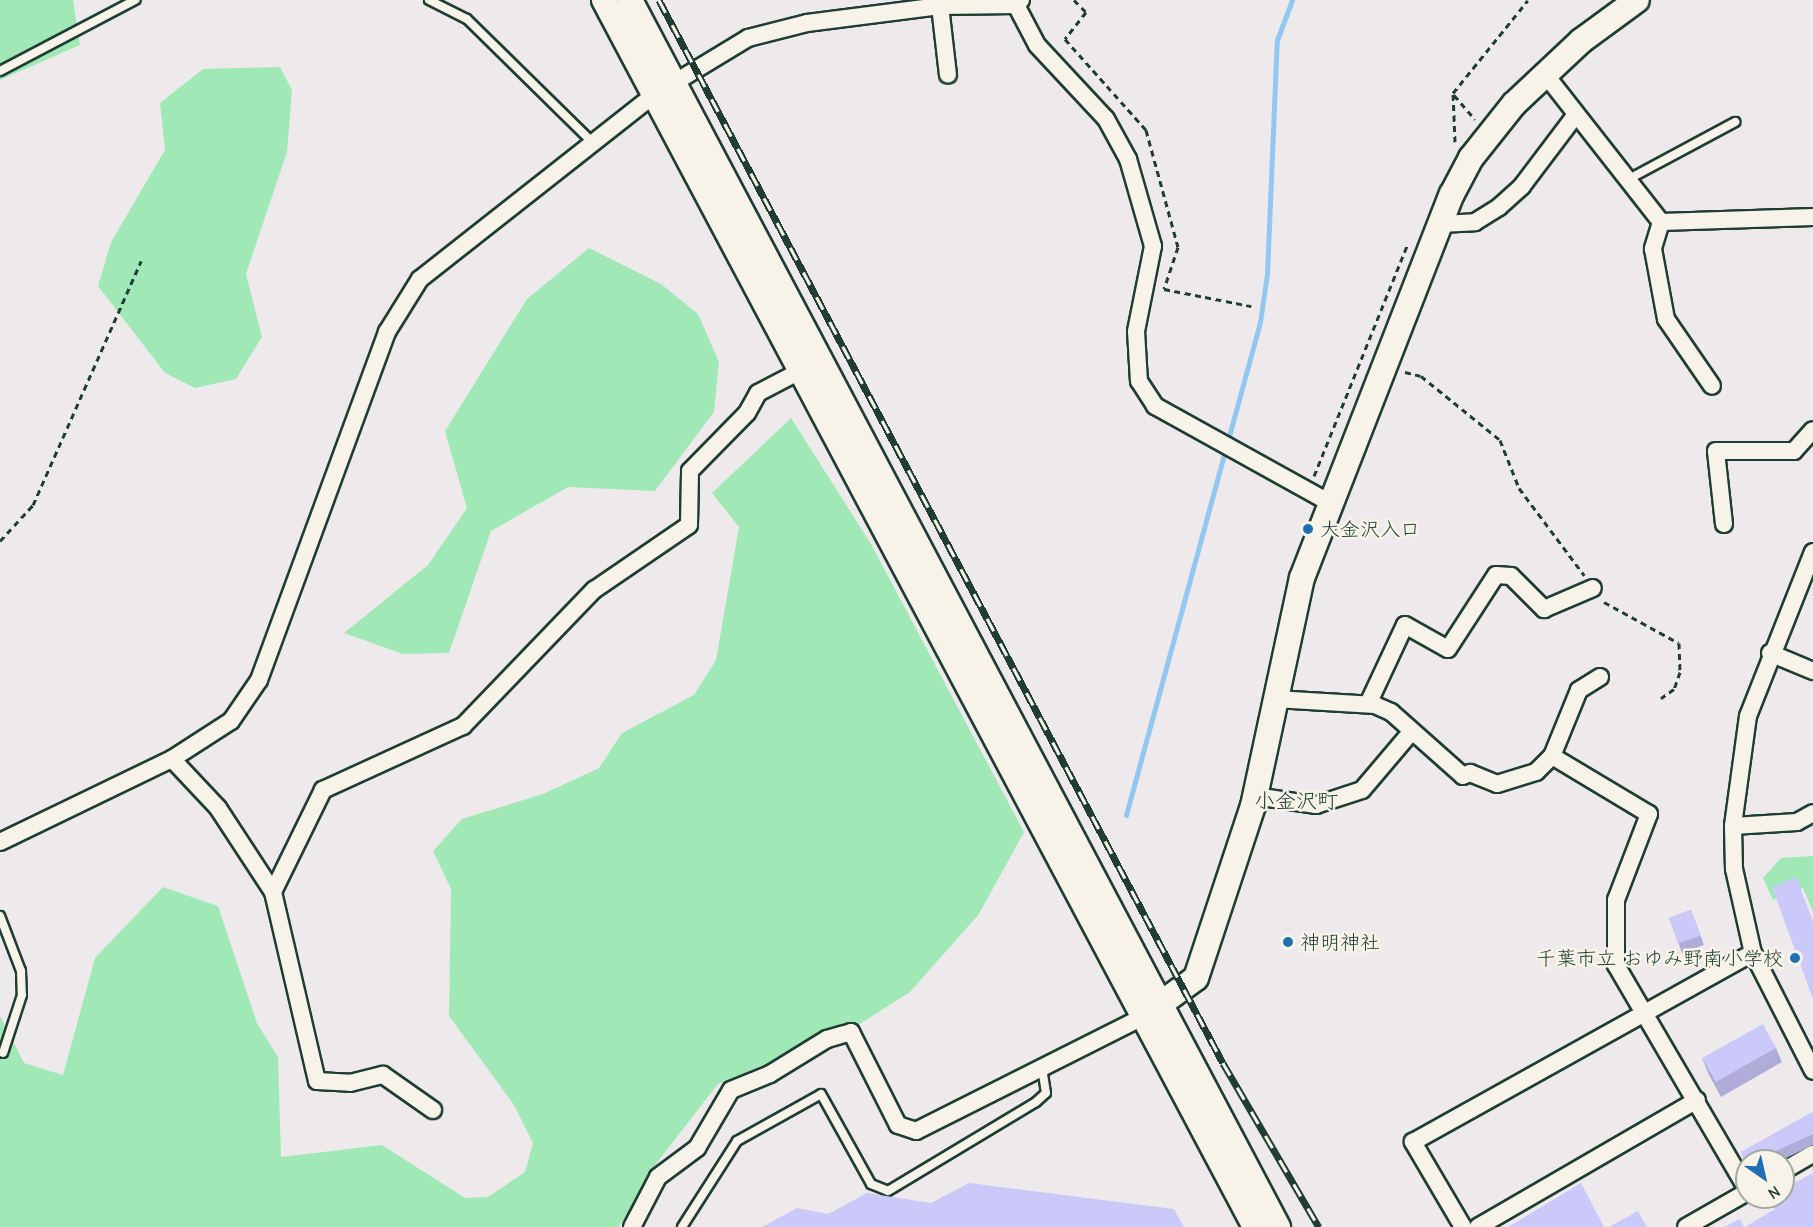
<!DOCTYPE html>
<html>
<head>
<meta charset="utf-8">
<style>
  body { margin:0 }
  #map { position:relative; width:1813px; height:1227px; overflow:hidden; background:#eeeaec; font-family:"Comic Neue","Klee One",sans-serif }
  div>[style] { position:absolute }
  .green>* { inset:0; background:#a0e9b7 }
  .stream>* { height:5px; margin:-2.5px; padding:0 2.5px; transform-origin:2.5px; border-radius:2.5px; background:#92c7f0 }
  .path>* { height:3px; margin-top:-1.5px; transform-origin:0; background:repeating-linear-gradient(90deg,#1f3d34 0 6px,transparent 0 10.5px) }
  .roads { filter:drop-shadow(2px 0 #1f3d34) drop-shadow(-2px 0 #1f3d34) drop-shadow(0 2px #1f3d34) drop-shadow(0 -2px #1f3d34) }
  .lane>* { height:8px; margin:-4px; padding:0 4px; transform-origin:4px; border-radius:4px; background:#f7f3e8 }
  .street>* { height:16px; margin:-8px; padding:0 8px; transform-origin:8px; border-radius:8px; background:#f7f3e8 }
  .secondary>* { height:24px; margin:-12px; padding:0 12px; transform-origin:12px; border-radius:12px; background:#f7f3e8 }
  .rail>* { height:7px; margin-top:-3.5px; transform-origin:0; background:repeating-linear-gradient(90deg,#f7f3e8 0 14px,#1f3d34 0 28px); box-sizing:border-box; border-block:2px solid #1f3d34 }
  .wall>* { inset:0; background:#afacd7 }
  .shaded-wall>* { inset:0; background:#8e8caf }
  .building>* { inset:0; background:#cbc8fa }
  .dots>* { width:16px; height:16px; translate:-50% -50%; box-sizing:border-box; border:3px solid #f7f3e8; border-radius:50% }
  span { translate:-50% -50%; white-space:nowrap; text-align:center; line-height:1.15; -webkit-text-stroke:5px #f7f3e8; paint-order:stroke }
  .poi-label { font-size:20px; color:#1f3d34 }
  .left { translate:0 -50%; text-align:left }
  .right { translate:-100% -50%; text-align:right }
  .neighbourhood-label { font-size:21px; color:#1f3d34 }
  .north { position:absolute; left:1735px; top:1149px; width:60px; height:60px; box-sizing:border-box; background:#f7f3e8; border:2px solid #a1aaa0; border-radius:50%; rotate:146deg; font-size:16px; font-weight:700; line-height:24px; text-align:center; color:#1f3d34 }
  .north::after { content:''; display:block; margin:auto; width:21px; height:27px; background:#1f6fb2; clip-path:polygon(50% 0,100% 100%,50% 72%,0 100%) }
</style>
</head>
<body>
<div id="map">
  <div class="green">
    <i style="clip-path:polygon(0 0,73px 0,80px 45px,0 80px)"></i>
    <i style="clip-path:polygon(280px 67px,292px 90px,287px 152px,246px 274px,262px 337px,236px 379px,195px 388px,165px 373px,98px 286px,111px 242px,165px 150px,160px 103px,203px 69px)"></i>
    <i style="clip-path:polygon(589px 248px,661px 284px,698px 314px,719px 362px,714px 412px,655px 491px,568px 487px,491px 531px,449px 653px,403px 654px,344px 633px,428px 565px,467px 508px,445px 431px,527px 299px)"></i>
    <i style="clip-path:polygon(791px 418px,871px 544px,1024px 832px,979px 914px,910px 992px,855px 1027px,718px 1084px,652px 1169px,619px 1227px,0 1227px,0 1016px,24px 1063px,63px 1075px,95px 958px,163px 887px,218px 906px,257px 1023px,278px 1057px,281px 1157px,382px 1145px,465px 1198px,488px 1197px,525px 1172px,533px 1143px,514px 1105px,449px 1016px,451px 889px,433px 851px,462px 819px,543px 794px,599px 768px,622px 733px,694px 695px,716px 660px,739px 527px,712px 493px)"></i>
    <i style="clip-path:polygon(1813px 856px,1813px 912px,1803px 888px,1773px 900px,1763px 878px,1781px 858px)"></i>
  </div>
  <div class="stream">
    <i style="left:1126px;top:815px;width:511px;rotate:-74.79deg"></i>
    <i style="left:1260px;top:322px;width:49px;rotate:-81.7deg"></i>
    <i style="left:1267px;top:274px;width:234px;rotate:-87.6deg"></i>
    <i style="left:1277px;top:40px;width:43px;rotate:-69.4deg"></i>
  </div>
  <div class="path">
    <i style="left:1074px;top:0;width:17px;rotate:45deg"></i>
    <i style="left:1086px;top:12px;width:34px;rotate:128deg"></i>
    <i style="left:1065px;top:39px;width:122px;rotate:48.3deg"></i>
    <i style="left:1146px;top:130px;width:121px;rotate:74.7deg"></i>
    <i style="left:1178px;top:247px;width:44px;rotate:108.4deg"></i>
    <i style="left:1164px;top:289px;width:89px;rotate:11.1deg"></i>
    <i style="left:1454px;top:95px;width:32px;rotate:49deg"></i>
    <i style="left:1455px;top:142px;width:49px;rotate:-92.3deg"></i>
    <i style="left:1453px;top:93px;width:119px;rotate:-51.1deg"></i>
    <i style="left:1405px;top:372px;width:16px;rotate:14deg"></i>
    <i style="left:1421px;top:376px;width:102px;rotate:39deg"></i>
    <i style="left:1500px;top:440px;width:52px;rotate:68.4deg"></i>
    <i style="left:1519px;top:488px;width:109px;rotate:53.2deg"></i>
    <i style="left:1314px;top:476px;width:248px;rotate:-68deg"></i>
    <i style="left:0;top:541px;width:49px;rotate:-47.5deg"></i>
    <i style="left:33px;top:505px;width:267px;rotate:-66.1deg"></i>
    <i style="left:1604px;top:602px;width:85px;rotate:28.7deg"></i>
    <i style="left:1679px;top:643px;width:29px;rotate:88deg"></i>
    <i style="left:1680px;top:672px;width:18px;rotate:109deg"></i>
    <i style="left:1674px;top:689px;width:16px;rotate:145deg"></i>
  </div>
  <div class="roads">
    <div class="lane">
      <i style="left:429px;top:0;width:42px;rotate:26.6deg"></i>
      <i style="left:467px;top:19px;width:177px;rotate:44.5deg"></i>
      <i style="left:0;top:71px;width:153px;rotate:-27.7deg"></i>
      <i style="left:1627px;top:180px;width:123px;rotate:-28.2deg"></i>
      <i style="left:0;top:916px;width:59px;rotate:69.1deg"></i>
      <i style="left:21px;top:971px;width:24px;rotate:88deg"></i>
      <i style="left:22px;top:995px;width:61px;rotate:108.1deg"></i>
      <i style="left:682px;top:1227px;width:102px;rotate:-57.4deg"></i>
      <i style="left:737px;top:1141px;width:96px;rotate:-29.2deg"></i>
      <i style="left:821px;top:1094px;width:103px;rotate:60.9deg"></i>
      <i style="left:871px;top:1184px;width:18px;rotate:22deg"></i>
      <i style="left:888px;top:1191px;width:173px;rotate:-31deg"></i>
      <i style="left:1036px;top:1102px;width:13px;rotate:-42deg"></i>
      <i style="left:1046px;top:1093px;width:26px;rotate:-99deg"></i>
    </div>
    <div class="street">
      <i style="left:1016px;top:5px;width:45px;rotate:62.3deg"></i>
      <i style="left:1037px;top:45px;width:101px;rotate:47deg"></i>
      <i style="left:1106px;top:119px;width:46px;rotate:61.2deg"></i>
      <i style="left:1128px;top:159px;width:91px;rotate:74deg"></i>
      <i style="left:1153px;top:246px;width:87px;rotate:101.3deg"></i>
      <i style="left:1136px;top:331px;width:50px;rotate:86.6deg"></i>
      <i style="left:1139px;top:381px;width:30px;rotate:57deg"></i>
      <i style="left:1155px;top:406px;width:200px;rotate:29deg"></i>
      <i style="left:940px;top:6px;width:69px;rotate:83.4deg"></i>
      <i style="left:1545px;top:74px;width:188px;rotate:51.9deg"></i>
      <i style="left:1661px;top:222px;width:28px;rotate:107deg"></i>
      <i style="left:1653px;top:249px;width:71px;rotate:79.5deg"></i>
      <i style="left:1666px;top:319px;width:81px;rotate:55.5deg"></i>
      <i style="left:1661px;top:222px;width:152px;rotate:-1.9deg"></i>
      <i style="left:1440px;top:224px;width:35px;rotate:-3deg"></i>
      <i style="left:1475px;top:222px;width:28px;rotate:-32deg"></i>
      <i style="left:1499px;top:207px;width:31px;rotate:-42deg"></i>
      <i style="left:1522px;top:186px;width:88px;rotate:-52.9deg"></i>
      <i style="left:1724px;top:524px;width:73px;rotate:-96.3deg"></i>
      <i style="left:1716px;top:451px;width:78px"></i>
      <i style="left:1794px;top:451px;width:28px;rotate:-48deg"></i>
      <i style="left:1813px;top:552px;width:176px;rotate:111.6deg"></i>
      <i style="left:1748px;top:716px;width:111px;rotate:97.8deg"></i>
      <i style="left:1733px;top:826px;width:43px;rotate:88.7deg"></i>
      <i style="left:1734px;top:869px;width:86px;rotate:77.3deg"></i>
      <i style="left:1753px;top:953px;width:132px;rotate:63deg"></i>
      <i style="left:1770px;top:653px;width:47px;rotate:22.7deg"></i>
      <i style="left:1600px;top:677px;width:25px;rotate:148deg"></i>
      <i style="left:1579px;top:690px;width:71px;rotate:112.2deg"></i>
      <i style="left:1552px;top:756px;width:113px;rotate:30.9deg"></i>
      <i style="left:1649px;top:814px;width:92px;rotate:111deg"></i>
      <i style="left:1616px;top:900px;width:65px;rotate:90deg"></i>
      <i style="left:1616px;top:965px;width:259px;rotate:59.7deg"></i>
      <i style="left:1275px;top:699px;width:100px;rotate:3.4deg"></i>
      <i style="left:1375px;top:705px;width:17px;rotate:24deg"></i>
      <i style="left:1391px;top:712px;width:96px;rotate:41.6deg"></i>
      <i style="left:1463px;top:776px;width:8px;rotate:-23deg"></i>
      <i style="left:1470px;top:773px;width:29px;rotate:22deg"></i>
      <i style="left:1497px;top:784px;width:41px;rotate:-17.1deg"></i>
      <i style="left:1536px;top:772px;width:23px;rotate:-45deg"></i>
      <i style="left:1368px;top:704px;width:87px;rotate:-64.9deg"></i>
      <i style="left:1405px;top:625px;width:49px;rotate:29.2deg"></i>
      <i style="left:1448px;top:649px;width:88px;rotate:-57deg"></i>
      <i style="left:1496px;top:575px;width:15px;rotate:4deg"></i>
      <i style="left:1511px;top:576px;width:47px;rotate:45deg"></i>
      <i style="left:1544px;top:609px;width:53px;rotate:-23.2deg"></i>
      <i style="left:172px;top:759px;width:67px;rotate:46.8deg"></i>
      <i style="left:218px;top:808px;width:100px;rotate:56.8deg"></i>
      <i style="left:273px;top:892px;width:194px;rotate:76.9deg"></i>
      <i style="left:317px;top:1081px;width:33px;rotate:3deg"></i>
      <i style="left:350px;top:1083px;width:34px;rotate:-14deg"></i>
      <i style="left:383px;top:1075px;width:61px;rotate:35deg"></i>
      <i style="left:1255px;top:796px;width:62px;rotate:8.4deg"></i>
      <i style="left:1316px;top:805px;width:48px;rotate:-18.1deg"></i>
      <i style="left:1362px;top:790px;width:77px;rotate:-49.7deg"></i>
      <i style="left:1733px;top:826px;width:64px;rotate:-3.6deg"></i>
      <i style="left:1797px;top:822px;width:18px;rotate:-29deg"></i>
      <i style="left:0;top:842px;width:191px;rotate:-25.8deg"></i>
      <i style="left:172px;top:759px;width:70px;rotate:-32.8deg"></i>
      <i style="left:231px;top:721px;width:50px;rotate:-55.7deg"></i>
      <i style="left:259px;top:680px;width:371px;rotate:-69.8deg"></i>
      <i style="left:387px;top:332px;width:62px;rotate:-58.1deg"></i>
      <i style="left:420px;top:279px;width:298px;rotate:-38.2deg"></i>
      <i style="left:654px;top:95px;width:110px;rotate:-31.2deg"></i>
      <i style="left:748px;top:38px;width:61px;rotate:-14.3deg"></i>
      <i style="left:807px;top:23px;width:134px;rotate:-7.3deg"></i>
      <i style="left:940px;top:6px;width:76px;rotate:-0.8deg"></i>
      <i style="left:1016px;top:5px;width:7px;rotate:-45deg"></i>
      <i style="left:273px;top:892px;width:114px;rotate:-63.9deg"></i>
      <i style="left:323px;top:790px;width:154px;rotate:-24.6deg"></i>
      <i style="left:463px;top:726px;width:189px;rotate:-46.1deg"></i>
      <i style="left:594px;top:590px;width:115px;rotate:-34.4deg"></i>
      <i style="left:689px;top:525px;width:54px;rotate:-88.9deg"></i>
      <i style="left:690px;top:471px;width:81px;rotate:-45.5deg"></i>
      <i style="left:747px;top:413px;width:23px;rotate:-61deg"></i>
      <i style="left:758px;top:393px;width:47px;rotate:-27.6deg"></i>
      <i style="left:1783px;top:1171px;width:34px;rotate:-30deg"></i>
      <i style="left:632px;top:1227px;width:56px;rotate:-62.5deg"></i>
      <i style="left:658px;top:1177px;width:49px;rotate:-36.6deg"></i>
      <i style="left:697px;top:1148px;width:67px;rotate:-59.6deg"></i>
      <i style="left:731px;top:1090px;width:42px;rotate:-22.3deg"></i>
      <i style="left:770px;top:1074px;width:67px;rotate:-31.6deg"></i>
      <i style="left:827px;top:1039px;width:25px;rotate:-16deg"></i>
      <i style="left:851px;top:1032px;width:104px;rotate:63.2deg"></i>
      <i style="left:898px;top:1125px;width:19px;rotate:18deg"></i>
      <i style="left:916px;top:1131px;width:254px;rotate:-26.7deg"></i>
      <i style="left:1463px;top:1227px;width:99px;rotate:-120.5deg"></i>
      <i style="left:1413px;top:1142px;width:389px;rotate:-29.1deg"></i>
      <i style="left:1478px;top:1227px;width:253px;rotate:-30.1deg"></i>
      <i style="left:1686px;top:1227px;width:70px;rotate:-29.8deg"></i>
    </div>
    <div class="secondary">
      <i style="left:604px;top:0;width:1389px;rotate:62.05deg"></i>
      <i style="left:630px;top:0;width:1388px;rotate:62.16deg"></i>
      <i style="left:1148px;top:1013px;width:59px;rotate:-36.1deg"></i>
      <i style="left:1196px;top:978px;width:181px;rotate:-71.7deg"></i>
      <i style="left:1253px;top:806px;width:233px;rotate:-77.9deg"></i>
      <i style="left:1302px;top:578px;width:412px;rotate:-68.7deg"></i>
      <i style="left:1452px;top:194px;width:41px;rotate:-62.2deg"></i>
      <i style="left:1471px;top:158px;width:69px;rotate:-51.5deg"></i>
      <i style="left:1514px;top:104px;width:92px;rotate:-43.2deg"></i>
      <i style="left:1581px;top:41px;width:69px;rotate:-36.2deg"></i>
    </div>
  </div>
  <div class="rail">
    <i style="left:659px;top:0;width:1203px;rotate:62.05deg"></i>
    <i style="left:1223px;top:1063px;width:190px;rotate:59.7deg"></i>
  </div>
  <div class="wall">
    <i style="clip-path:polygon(1691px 910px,1704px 945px,1682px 953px,1669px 918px)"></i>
    <i style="clip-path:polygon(1776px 1048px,1782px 1062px,1721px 1097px,1708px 1073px,1702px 1058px)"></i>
    <i style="clip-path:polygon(1813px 1114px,1813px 1145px,1780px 1161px,1747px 1161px,1747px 1166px,1741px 1152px)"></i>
  </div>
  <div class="shaded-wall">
    <i style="clip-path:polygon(1774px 1152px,1778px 1161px,1764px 1161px)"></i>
  </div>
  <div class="building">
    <i style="clip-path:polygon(1796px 877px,1813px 921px,1813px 999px,1772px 887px)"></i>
    <i style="clip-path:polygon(1691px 910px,1700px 936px,1678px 943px,1669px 918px)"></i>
    <i style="clip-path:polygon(1763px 1024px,1776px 1048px,1716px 1082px,1702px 1058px)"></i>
    <i style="clip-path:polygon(1812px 1112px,1813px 1114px,1813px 1134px,1774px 1152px,1764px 1161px,1747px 1161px,1747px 1163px,1741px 1152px)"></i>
    <i style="clip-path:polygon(1813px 1173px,1813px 1227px,1745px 1227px,1775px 1209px,1769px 1197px,1783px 1197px,1783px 1189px)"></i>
    <i style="clip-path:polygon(969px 1183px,1174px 1209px,1184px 1227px,762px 1227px,797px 1208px,828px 1214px,867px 1193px,931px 1203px)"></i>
    <i style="clip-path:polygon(1581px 1183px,1604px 1227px,1508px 1227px)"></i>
    <i style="clip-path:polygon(1638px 1211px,1647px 1227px,1611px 1227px,1611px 1226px)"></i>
    <i style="clip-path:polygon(1740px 1219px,1744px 1227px,1724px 1227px)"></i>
  </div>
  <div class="dots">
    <i style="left:1308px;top:529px;background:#1f6fb2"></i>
    <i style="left:1288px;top:942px;background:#1f6fb2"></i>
    <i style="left:1795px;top:958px;background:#1f6fb2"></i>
  </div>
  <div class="poi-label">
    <span class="left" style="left:1320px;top:529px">大金沢入口</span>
    <span class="left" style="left:1300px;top:942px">神明神社</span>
    <span class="right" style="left:1783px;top:958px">千葉市立 おゆみ野南小学校</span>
  </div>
  <div class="neighbourhood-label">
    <span style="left:1296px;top:801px">小金沢町</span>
  </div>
  <div class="north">N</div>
</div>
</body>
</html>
